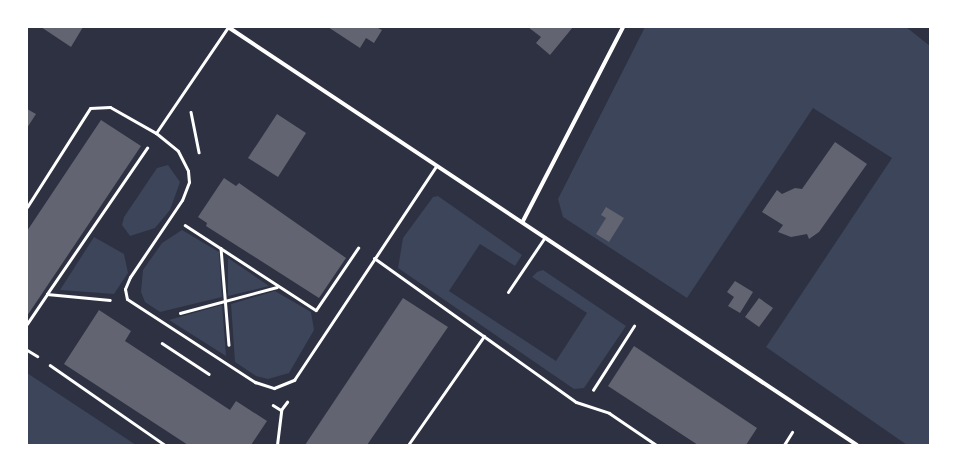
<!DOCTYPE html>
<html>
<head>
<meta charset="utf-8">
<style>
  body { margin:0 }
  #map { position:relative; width:957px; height:472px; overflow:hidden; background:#2d3142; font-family:"Public Sans",sans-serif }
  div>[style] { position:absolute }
  .green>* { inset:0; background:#3c4559 }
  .building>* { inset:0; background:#626471 }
  .path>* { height:2.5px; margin:-1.25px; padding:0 1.25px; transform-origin:1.25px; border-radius:1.25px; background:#fff }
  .service>* { height:3px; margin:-1.5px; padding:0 1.5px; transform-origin:1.5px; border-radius:1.5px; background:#fff }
  .minor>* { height:4px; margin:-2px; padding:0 2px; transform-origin:2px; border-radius:2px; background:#fff }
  span { translate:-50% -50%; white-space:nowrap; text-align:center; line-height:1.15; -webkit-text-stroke:3px #fff; paint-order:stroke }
  .frame { position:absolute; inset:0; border:28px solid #fff; pointer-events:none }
</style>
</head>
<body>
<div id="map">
  <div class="green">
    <i style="clip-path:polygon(645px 27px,906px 27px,930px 46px,930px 445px,907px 445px,766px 347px,892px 158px,813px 108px,687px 298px,563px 217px,558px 199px)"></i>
    <i style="clip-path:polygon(168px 165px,180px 182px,170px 210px,155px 228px,130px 236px,122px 225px,124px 217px,157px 168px)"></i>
    <i style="clip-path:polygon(438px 196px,522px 255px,515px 266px,480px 244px,449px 291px,556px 361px,587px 313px,532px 277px,537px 272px,543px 270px,626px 326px,584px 388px,574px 389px,398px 268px,403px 238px,433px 197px)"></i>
    <i style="clip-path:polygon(182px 230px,219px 252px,222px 297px,160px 312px,145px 302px,141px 292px,143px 270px,162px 243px)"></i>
    <i style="clip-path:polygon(94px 237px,124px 254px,128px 273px,114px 294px,60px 290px)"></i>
    <i style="clip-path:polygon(228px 258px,269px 286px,228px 296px)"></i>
    <i style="clip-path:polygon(275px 291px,311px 312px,314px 330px,289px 373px,268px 379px,256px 376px,235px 362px,231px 304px)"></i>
    <i style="clip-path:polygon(222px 305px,226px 356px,169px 320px)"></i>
    <i style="clip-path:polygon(27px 373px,136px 445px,27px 445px)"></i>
  </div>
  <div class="building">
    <i style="clip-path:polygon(41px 27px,83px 27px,71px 47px)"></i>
    <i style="clip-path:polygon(328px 27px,376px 27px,382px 30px,374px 43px,366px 38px,360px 48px)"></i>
    <i style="clip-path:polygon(528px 27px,573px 27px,550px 55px,536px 43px,541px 37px)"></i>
    <i style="clip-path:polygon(27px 109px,36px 114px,27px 128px)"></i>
    <i style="clip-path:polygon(277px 114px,306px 133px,278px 177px,248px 158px)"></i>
    <i style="clip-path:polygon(101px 120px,141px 146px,27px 316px,27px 231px)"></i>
    <i style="clip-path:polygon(835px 142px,867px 164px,819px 232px,809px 239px,807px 234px,791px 237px,778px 232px,783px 225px,762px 212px,777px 190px,782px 194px,795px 188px,802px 189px)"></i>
    <i style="clip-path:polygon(224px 178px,236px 186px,239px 183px,346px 258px,319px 298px,206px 226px,207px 223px,198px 217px)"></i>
    <i style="clip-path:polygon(606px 207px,624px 218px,609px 242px,596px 234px,606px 218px,601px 215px)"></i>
    <i style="clip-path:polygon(735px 281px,753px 292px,740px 313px,728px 306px,734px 297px,727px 292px)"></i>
    <i style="clip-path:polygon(403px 298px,448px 327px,367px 445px,305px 445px)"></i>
    <i style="clip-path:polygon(759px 298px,773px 308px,759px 327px,745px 317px)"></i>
    <i style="clip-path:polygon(99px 310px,131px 331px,125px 341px,230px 410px,236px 401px,267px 421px,251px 445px,188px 445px,64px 364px)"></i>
    <i style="clip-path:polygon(634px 346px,757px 428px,746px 445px,698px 445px,608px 386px)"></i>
  </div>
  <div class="path">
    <i style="left:191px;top:112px;width:41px;rotate:78.7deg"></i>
    <i style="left:185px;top:225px;width:156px;rotate:33deg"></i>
    <i style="left:316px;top:310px;width:75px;rotate:-55.9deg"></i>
    <i style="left:221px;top:248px;width:97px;rotate:85.3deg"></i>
    <i style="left:47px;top:294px;width:177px;rotate:-55.6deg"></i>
    <i style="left:180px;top:313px;width:100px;rotate:-15deg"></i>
    <i style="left:27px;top:324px;width:36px;rotate:-56deg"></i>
    <i style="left:47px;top:294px;width:63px;rotate:5.4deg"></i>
    <i style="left:162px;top:343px;width:56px;rotate:33.4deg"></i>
    <i style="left:50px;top:365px;width:140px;rotate:34.8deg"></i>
    <i style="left:593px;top:390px;width:76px;rotate:-57.4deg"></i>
    <i style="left:273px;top:405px;width:9px;rotate:32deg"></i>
    <i style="left:277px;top:445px;width:35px;rotate:-83deg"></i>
    <i style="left:281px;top:410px;width:10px;rotate:-53deg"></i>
    <i style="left:784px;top:445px;width:15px;rotate:-58deg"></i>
  </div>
  <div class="service">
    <i style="left:156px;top:133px;width:28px;rotate:39deg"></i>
    <i style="left:178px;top:151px;width:22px;rotate:63deg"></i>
    <i style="left:188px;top:171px;width:11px;rotate:85deg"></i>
    <i style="left:189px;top:182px;width:19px;rotate:111deg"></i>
    <i style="left:182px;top:200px;width:93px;rotate:124deg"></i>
    <i style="left:130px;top:277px;width:13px;rotate:113deg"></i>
    <i style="left:125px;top:289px;width:10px;rotate:79deg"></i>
    <i style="left:127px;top:299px;width:153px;rotate:33deg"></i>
    <i style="left:255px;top:382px;width:20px;rotate:18deg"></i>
    <i style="left:274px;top:388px;width:22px;rotate:-22deg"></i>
    <i style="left:294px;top:380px;width:257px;rotate:-56.4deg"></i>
    <i style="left:27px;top:207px;width:117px;rotate:-57.5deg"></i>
    <i style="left:90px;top:108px;width:20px;rotate:-3deg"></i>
    <i style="left:110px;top:107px;width:53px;rotate:29.5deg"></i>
    <i style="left:156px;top:133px;width:128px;rotate:-55.8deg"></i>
    <i style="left:374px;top:258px;width:248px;rotate:35.5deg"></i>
    <i style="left:576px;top:402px;width:35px;rotate:18deg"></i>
    <i style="left:609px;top:413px;width:57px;rotate:34.2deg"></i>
    <i style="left:508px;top:292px;width:66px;rotate:-56.1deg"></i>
    <i style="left:27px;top:350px;width:12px;rotate:31deg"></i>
    <i style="left:408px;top:445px;width:133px;rotate:-55.1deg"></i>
  </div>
  <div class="minor">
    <i style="left:228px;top:27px;width:755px;rotate:33.61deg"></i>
    <i style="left:523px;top:221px;width:218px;rotate:-62.7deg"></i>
  </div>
  <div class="frame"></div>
</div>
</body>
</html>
